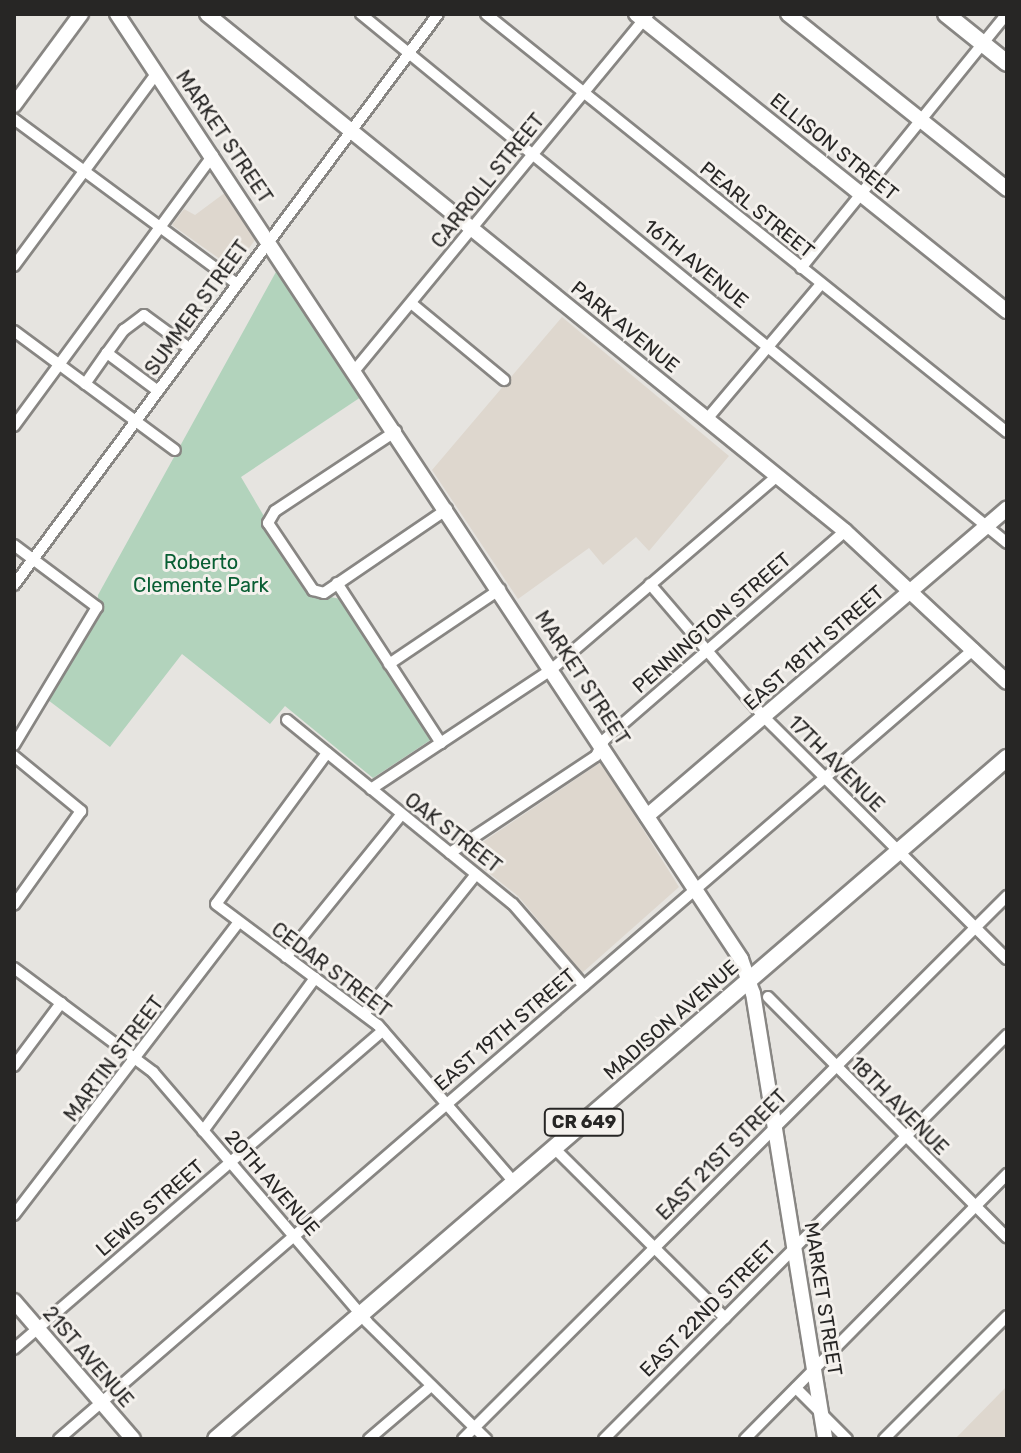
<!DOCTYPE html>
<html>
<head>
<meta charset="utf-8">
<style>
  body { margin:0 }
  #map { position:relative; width:1021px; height:1453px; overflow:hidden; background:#e6e4e0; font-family:Rubik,sans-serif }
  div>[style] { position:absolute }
  .built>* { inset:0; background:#ded7ce }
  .green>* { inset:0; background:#b2d3bc }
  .roads { filter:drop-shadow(2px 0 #888683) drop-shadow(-2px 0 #888683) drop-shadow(0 2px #888683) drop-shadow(0 -2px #888683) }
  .street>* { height:10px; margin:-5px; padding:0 5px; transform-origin:5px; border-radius:5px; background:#fff }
  .secondary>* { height:14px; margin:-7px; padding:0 7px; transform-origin:7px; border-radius:7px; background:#fff }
  .primary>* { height:16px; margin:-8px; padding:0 8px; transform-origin:8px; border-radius:8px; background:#fff }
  span { translate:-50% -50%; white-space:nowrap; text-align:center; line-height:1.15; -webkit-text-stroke:6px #f4f1ed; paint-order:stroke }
  .shield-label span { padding:2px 6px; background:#f4f1ed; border:2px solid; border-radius:6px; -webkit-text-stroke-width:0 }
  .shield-label { font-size:18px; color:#272625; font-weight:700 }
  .street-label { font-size:20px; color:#272625 }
  .park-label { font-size:20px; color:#085e33 }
  .frame { position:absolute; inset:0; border:16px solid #272625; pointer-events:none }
</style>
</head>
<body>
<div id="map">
  <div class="built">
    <i style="clip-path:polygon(226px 192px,257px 237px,234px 269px,172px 225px,184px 209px,195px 215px)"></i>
    <i style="clip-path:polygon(562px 317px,729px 456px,649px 551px,636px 537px,603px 565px,589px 548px,518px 599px,432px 470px)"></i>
    <i style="clip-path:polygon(601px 762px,679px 887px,582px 973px,518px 896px,465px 854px)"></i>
    <i style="clip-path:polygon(1007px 1386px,1007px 1439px,955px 1439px)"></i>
  </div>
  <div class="green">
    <i style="clip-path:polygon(277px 270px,361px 397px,241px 477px,309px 593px,341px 599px,432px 739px,373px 778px,285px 706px,270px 724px,182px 654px,110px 747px,48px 700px,99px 618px,98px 595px)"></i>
  </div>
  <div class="roads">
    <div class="street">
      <i style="left:361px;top:14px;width:835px;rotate:39.31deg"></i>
      <i style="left:486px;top:14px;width:668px;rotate:38.74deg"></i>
      <i style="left:14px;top:119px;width:277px;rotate:36.5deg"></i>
      <i style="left:14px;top:266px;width:240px;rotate:-53.5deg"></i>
      <i style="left:801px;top:268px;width:327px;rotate:-51deg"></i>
      <i style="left:411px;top:303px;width:121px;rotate:39.6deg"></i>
      <i style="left:14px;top:331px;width:200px;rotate:36.5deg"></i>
      <i style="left:355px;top:370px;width:461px;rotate:-50.5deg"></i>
      <i style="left:85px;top:384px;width:38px;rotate:-55deg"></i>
      <i style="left:158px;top:391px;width:64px;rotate:-143.3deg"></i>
      <i style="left:107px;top:353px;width:29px;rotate:-54deg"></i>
      <i style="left:124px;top:330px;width:25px;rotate:-37deg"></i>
      <i style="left:144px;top:315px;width:56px;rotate:36.3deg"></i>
      <i style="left:707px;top:419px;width:177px;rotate:-49.8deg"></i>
      <i style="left:14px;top:426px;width:336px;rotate:-53.7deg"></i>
      <i style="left:396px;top:431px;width:145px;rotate:146.5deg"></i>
      <i style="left:275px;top:511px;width:14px;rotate:120deg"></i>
      <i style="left:268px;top:523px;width:81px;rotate:56.1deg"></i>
      <i style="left:313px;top:590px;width:11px;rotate:15deg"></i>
      <i style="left:324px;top:593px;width:149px;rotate:-34.3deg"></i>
      <i style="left:14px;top:545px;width:104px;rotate:36.8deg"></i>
      <i style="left:97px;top:607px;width:161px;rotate:121deg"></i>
      <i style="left:337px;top:583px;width:191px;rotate:57deg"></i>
      <i style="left:650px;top:584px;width:175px;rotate:49.4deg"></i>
      <i style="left:764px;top:717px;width:343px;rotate:44.9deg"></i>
      <i style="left:14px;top:585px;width:711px;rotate:-53.4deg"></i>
      <i style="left:389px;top:664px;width:134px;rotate:-34deg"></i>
      <i style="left:287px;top:720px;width:291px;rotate:39.2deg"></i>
      <i style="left:513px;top:904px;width:108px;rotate:49.1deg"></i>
      <i style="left:327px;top:753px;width:187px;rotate:126.3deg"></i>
      <i style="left:216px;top:904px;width:202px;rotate:36.8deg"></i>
      <i style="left:378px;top:1025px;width:208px;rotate:49.1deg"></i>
      <i style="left:14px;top:756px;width:87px;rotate:39.4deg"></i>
      <i style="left:81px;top:811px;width:115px;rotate:125.5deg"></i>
      <i style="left:371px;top:789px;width:217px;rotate:-33.5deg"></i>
      <i style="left:552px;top:669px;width:296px;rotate:-40.6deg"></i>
      <i style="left:450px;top:853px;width:175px;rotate:-33.6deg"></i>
      <i style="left:596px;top:756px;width:18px;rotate:-63deg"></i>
      <i style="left:604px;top:740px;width:319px;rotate:-40.9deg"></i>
      <i style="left:286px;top:957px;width:183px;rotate:-51deg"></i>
      <i style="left:14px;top:968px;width:174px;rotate:36.8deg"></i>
      <i style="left:153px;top:1072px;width:329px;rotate:49.4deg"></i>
      <i style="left:367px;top:1322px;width:167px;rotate:44.5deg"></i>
      <i style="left:768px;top:997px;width:339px;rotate:45.2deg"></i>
      <i style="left:364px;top:1014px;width:179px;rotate:-51.3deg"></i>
      <i style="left:14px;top:1066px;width:79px;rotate:-53.3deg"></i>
      <i style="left:203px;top:1131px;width:190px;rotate:-53.8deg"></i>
      <i style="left:554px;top:1148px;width:241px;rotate:44.8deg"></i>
      <i style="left:14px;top:1215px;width:369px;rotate:-52.5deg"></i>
      <i style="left:14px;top:1349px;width:487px;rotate:-40.8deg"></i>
      <i style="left:796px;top:1388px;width:72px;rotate:45deg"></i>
      <i style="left:59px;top:1439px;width:1209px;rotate:-40.81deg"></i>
      <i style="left:369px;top:1439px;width:82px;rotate:-40.5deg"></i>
      <i style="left:463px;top:1439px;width:769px;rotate:-44.95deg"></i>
      <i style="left:604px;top:1439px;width:571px;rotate:-45.07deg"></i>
      <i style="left:745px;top:1439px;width:373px;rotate:-45.3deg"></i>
      <i style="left:884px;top:1439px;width:174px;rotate:-45deg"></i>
    </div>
    <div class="secondary">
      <i style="left:117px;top:14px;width:1132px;rotate:56.56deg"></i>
      <i style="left:741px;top:959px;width:36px;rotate:71deg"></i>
      <i style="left:753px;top:993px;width:452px;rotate:80.8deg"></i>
      <i style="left:207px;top:14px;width:821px;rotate:39.02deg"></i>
      <i style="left:845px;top:531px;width:221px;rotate:43deg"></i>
      <i style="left:636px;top:14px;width:475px;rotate:38.7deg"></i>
      <i style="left:788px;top:14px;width:280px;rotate:38.6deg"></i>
      <i style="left:14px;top:105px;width:113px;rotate:-53.6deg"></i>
      <i style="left:647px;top:816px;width:474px;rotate:-40.5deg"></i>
      <i style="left:14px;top:1301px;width:182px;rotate:49.2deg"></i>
    </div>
    <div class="primary">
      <i style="left:946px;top:14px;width:78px;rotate:38.8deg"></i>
      <i style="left:216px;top:1439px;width:1044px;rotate:-40.73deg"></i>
    </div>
  </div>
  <div class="shield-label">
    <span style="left:584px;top:1122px">CR 649</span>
  </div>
  <div class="street-label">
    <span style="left:224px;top:137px;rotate:56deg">MARKET STREET</span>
    <span style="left:834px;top:147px;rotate:39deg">ELLISON STREET</span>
    <span style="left:488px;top:181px;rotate:-51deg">CARROLL STREET</span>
    <span style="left:757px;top:210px;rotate:39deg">PEARL STREET</span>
    <span style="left:696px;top:264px;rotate:39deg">16TH AVENUE</span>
    <span style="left:197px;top:308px;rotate:-54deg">SUMMER STREET</span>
    <span style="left:625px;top:327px;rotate:39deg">PARK AVENUE</span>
    <span style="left:712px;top:623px;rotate:-41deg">PENNINGTON STREET</span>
    <span style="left:814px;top:648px;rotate:-41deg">EAST 18TH STREET</span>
    <span style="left:582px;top:678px;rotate:57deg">MARKET STREET</span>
    <span style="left:836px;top:764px;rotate:45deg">17TH AVENUE</span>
    <span style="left:453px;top:833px;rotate:38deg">OAK STREET</span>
    <span style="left:331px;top:970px;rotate:37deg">CEDAR STREET</span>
    <span style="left:671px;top:1020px;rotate:-41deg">MADISON AVENUE</span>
    <span style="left:505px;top:1030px;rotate:-40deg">EAST 19TH STREET</span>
    <span style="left:114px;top:1059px;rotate:-53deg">MARTIN STREET</span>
    <span style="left:899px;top:1106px;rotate:45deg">18TH AVENUE</span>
    <span style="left:722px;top:1155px;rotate:-45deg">EAST 21ST STREET</span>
    <span style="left:272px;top:1183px;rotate:49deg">20TH AVENUE</span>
    <span style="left:150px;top:1208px;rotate:-41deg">LEWIS STREET</span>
    <span style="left:823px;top:1299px;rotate:81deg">MARKET STREET</span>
    <span style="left:708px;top:1309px;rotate:-45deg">EAST 22ND STREET</span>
    <span style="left:88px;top:1357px;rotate:49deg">21ST AVENUE</span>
  </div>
  <div class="park-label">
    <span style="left:201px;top:574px">Roberto<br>Clemente Park</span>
  </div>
  <div class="frame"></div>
</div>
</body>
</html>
